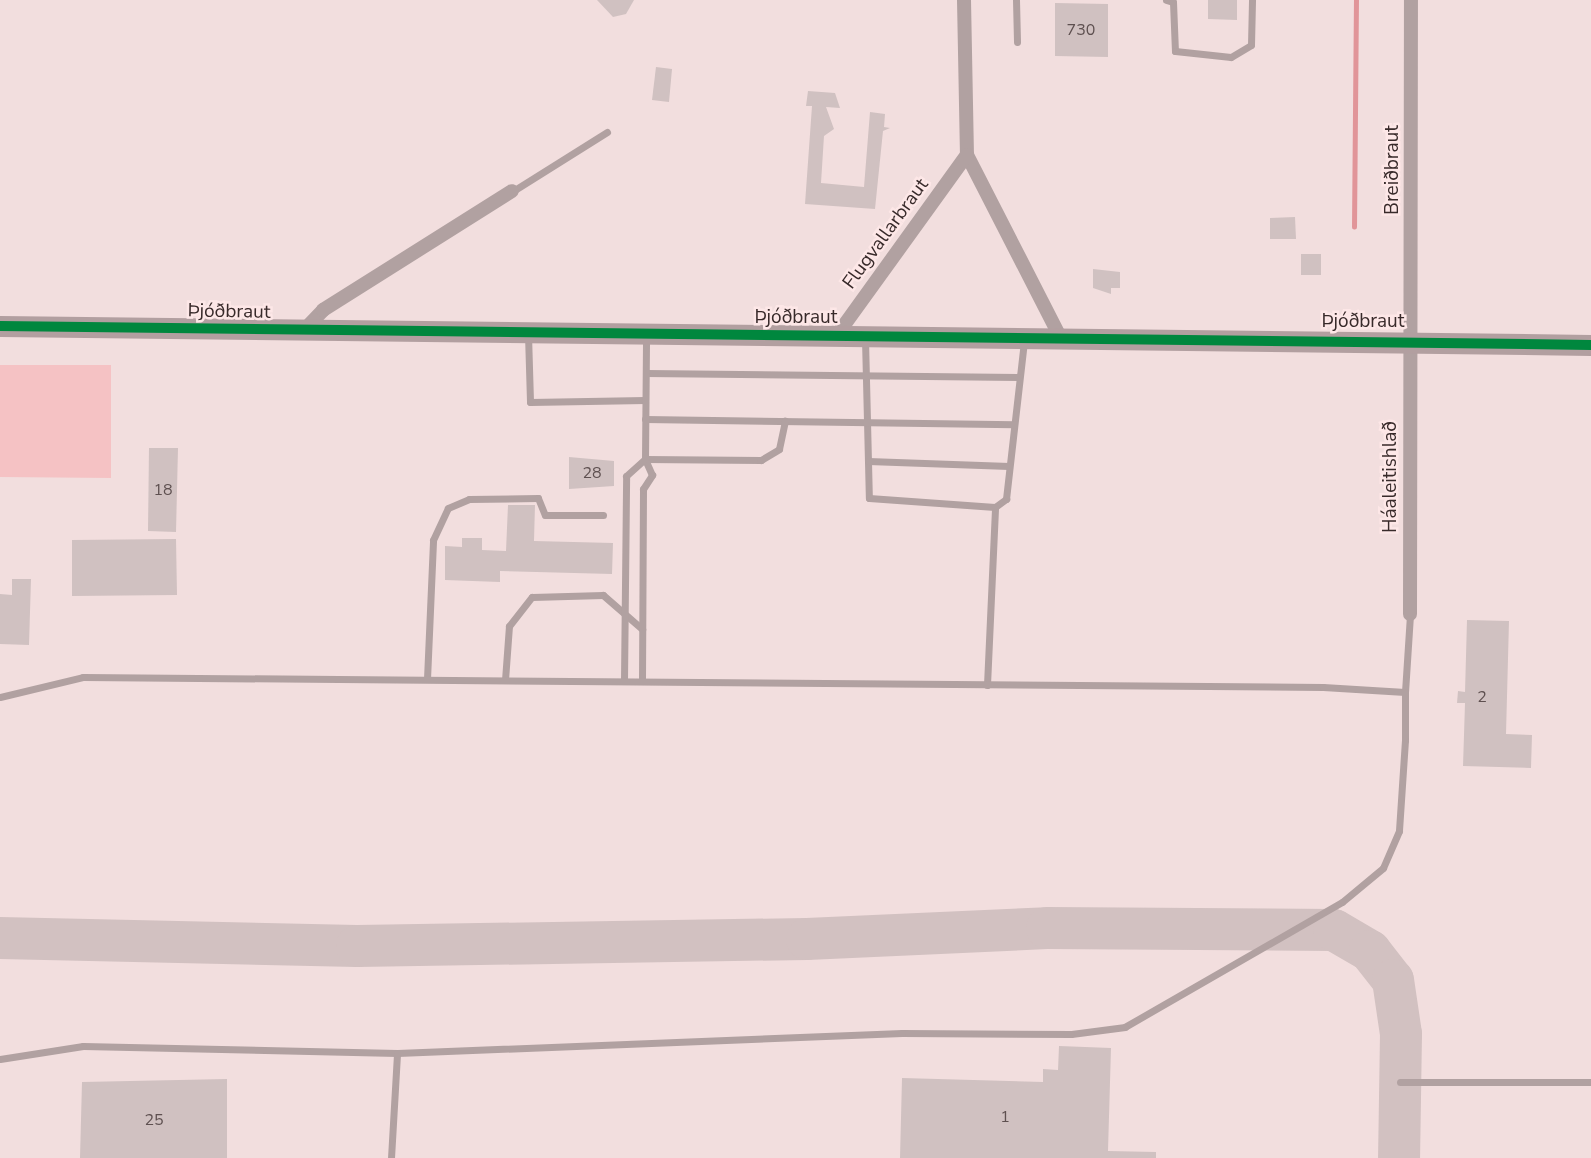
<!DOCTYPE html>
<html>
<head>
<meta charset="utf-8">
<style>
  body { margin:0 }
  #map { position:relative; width:1591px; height:1158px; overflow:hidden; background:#f2dede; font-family:"Nunito Sans",sans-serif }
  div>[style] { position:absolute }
  .green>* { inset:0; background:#f5c2c4 }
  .stream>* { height:4.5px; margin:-2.25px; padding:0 2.25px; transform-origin:2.25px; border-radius:2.25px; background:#e19599 }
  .taxiway>* { height:42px; margin:-21px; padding:0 21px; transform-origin:21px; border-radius:21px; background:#d2c1c1 }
  .building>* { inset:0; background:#d0c1c1 }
  .lane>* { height:7px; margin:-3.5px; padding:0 3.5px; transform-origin:3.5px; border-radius:3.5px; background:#b1a1a1 }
  .street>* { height:14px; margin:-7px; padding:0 7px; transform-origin:7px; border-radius:7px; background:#b1a1a1 }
  .secondary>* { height:21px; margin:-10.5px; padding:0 10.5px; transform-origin:10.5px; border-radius:10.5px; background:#b29fa0 }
  .cycleway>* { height:10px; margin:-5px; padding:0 5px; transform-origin:5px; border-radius:5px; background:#00873e }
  span { translate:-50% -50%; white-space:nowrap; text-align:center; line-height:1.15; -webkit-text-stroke:5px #fde7e7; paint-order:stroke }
  .number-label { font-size:16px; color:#5e5050 }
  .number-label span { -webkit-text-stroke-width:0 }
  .street-label { font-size:19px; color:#382a2a }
</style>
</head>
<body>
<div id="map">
  <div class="green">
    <i style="clip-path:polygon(0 365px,111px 365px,111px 478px,0 477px)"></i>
  </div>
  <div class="stream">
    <i style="left:1354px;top:227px;width:227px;rotate:-89.5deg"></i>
  </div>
  <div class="taxiway">
    <i style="left:0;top:938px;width:357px;rotate:1.3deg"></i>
    <i style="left:357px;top:946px;width:450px;rotate:-0.9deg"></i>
    <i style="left:807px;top:939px;width:240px;rotate:-2.6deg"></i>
    <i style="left:1047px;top:928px;width:287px;rotate:0.4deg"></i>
    <i style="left:1334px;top:930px;width:42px;rotate:30.3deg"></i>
    <i style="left:1370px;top:951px;width:37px;rotate:52deg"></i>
    <i style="left:1393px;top:980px;width:55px;rotate:81.6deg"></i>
    <i style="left:1401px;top:1034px;width:124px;rotate:90.9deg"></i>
  </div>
  <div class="building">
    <i style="clip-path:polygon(597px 0,634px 0,626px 14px,613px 17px)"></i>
    <i style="clip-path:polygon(1208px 0,1237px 0,1237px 20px,1208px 19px)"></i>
    <i style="clip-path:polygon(1055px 3px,1108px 4px,1108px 57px,1055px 56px)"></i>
    <i style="clip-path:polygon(656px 67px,672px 69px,669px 102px,652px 100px)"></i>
    <i style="clip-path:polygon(808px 91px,835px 93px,840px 108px,826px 107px,834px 129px,824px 136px,821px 183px,864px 187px,870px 112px,885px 114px,884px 127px,890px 128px,883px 131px,875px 209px,805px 204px,812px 106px,806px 106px)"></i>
    <i style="clip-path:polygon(1295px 217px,1296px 239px,1270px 239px,1270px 218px)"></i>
    <i style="clip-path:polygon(1301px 254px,1321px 254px,1321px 275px,1301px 275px)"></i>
    <i style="clip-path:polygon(1093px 269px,1120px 272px,1120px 288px,1111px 288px,1111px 294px,1093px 288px)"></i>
    <i style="clip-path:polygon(149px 448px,178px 448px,176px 532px,148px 531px)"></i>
    <i style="clip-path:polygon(569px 457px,614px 461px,614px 486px,569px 489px)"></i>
    <i style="clip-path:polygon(508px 505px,535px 505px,534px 541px,613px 543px,612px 574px,500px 571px,500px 582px,445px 580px,445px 546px,462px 547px,462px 538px,482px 538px,482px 550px,506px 551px)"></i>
    <i style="clip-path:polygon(176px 539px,177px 595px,72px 596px,72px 540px)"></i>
    <i style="clip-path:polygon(12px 579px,31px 579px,29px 645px,0 644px,0 594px,12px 595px)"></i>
    <i style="clip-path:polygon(1467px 620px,1509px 621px,1506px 734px,1532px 735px,1531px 768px,1463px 766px,1465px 703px,1457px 703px,1458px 691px,1465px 692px)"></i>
    <i style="clip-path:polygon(1059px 1046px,1111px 1048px,1108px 1151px,1156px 1152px,1156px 1158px,900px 1158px,902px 1078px,1043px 1082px,1043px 1069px,1058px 1070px)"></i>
    <i style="clip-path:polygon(227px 1079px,227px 1158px,80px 1158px,82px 1082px)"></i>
  </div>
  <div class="lane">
    <i style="left:1016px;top:0;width:42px;rotate:88.6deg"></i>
    <i style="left:1166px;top:0;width:7px;rotate:16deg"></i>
    <i style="left:1173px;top:2px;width:49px;rotate:87.7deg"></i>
    <i style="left:1175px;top:51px;width:56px;rotate:6.1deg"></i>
    <i style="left:1231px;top:57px;width:23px;rotate:-31deg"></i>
    <i style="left:1251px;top:45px;width:45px;rotate:-88.7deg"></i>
    <i style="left:513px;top:191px;width:111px;rotate:-32.1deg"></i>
    <i style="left:528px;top:334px;width:68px;rotate:88.3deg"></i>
    <i style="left:530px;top:402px;width:115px;rotate:-1deg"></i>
    <i style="left:865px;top:339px;width:159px;rotate:88.6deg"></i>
    <i style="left:869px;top:498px;width:126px;rotate:4.1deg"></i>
    <i style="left:995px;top:507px;width:14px;rotate:-36deg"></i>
    <i style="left:1006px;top:499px;width:159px;rotate:-83.5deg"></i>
    <i style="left:646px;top:373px;width:373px;rotate:0.6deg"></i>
    <i style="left:645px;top:419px;width:369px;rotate:0.8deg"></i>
    <i style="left:868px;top:461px;width:141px;rotate:2deg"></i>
    <i style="left:427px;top:679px;width:139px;rotate:-87.5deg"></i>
    <i style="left:433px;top:540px;width:35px;rotate:-65deg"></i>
    <i style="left:448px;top:508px;width:23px;rotate:-23deg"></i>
    <i style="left:469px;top:499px;width:69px;rotate:-0.8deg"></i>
    <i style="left:538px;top:498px;width:18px;rotate:68deg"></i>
    <i style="left:545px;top:515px;width:58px"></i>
    <i style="left:505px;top:680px;width:54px;rotate:-85.8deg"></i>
    <i style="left:509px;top:626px;width:37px;rotate:-52deg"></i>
    <i style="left:532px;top:597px;width:71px;rotate:-1.6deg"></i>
    <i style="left:603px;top:595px;width:52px;rotate:41.1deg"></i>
    <i style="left:624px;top:681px;width:205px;rotate:-89.4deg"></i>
    <i style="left:626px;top:476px;width:25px;rotate:-42deg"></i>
    <i style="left:645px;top:459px;width:116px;rotate:0.5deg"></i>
    <i style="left:761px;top:460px;width:21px;rotate:-31deg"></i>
    <i style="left:779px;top:449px;width:29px;rotate:-78deg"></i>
    <i style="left:642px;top:681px;width:192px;rotate:-89.7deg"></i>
    <i style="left:643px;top:489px;width:17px;rotate:-57deg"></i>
    <i style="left:652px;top:475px;width:17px;rotate:-114deg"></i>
    <i style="left:645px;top:459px;width:123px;rotate:-89.5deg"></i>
    <i style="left:987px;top:685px;width:178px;rotate:-87.4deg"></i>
    <i style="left:1405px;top:692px;width:78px;rotate:-86.3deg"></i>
    <i style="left:0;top:697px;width:85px;rotate:-13.5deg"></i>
    <i style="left:83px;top:677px;width:1240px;rotate:0.46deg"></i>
    <i style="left:1323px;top:687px;width:82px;rotate:3.5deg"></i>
    <i style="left:1405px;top:692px;width:48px;rotate:90deg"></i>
    <i style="left:1405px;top:740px;width:91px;rotate:93.8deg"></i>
    <i style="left:1399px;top:831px;width:40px;rotate:113.4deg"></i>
    <i style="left:1383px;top:868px;width:53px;rotate:140.3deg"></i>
    <i style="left:1342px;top:902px;width:250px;rotate:150.1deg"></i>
    <i style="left:1125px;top:1027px;width:54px;rotate:172.6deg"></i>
    <i style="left:1071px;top:1034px;width:169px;rotate:-179.7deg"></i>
    <i style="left:902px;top:1033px;width:505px;rotate:177.73deg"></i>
    <i style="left:397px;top:1053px;width:314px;rotate:-178.7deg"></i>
    <i style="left:83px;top:1046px;width:84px;rotate:171.1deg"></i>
    <i style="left:1400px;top:1082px;width:191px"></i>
    <i style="left:391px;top:1158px;width:105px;rotate:-86.7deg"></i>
  </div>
  <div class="street">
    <i style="left:964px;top:0;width:155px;rotate:88.9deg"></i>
    <i style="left:967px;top:155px;width:204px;rotate:62.9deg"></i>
    <i style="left:304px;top:330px;width:28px;rotate:-46deg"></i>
    <i style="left:323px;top:310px;width:223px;rotate:-32.2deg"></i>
    <i style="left:837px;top:335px;width:222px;rotate:-54.2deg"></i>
    <i style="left:1410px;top:614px;width:614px;rotate:-89.91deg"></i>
  </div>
  <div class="secondary">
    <i style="left:0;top:326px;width:1591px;rotate:0.68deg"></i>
  </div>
  <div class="cycleway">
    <i style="left:0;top:326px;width:1591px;rotate:0.68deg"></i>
  </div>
  <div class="number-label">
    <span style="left:1081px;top:30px">730</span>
    <span style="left:592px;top:473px">28</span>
    <span style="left:163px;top:490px">18</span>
    <span style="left:1482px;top:697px">2</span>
    <span style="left:1005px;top:1117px">1</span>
    <span style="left:154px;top:1120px">25</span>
  </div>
  <div class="street-label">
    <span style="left:1393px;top:170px;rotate:-90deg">Breiðbraut</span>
    <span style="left:886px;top:234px;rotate:-54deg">Flugvallarbraut</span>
    <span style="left:229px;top:312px;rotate:1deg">Þjóðbraut</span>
    <span style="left:796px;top:318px">Þjóðbraut</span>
    <span style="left:1363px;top:322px">Þjóðbraut</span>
    <span style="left:1391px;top:477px;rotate:-90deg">Háaleitishlað</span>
  </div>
</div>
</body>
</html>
